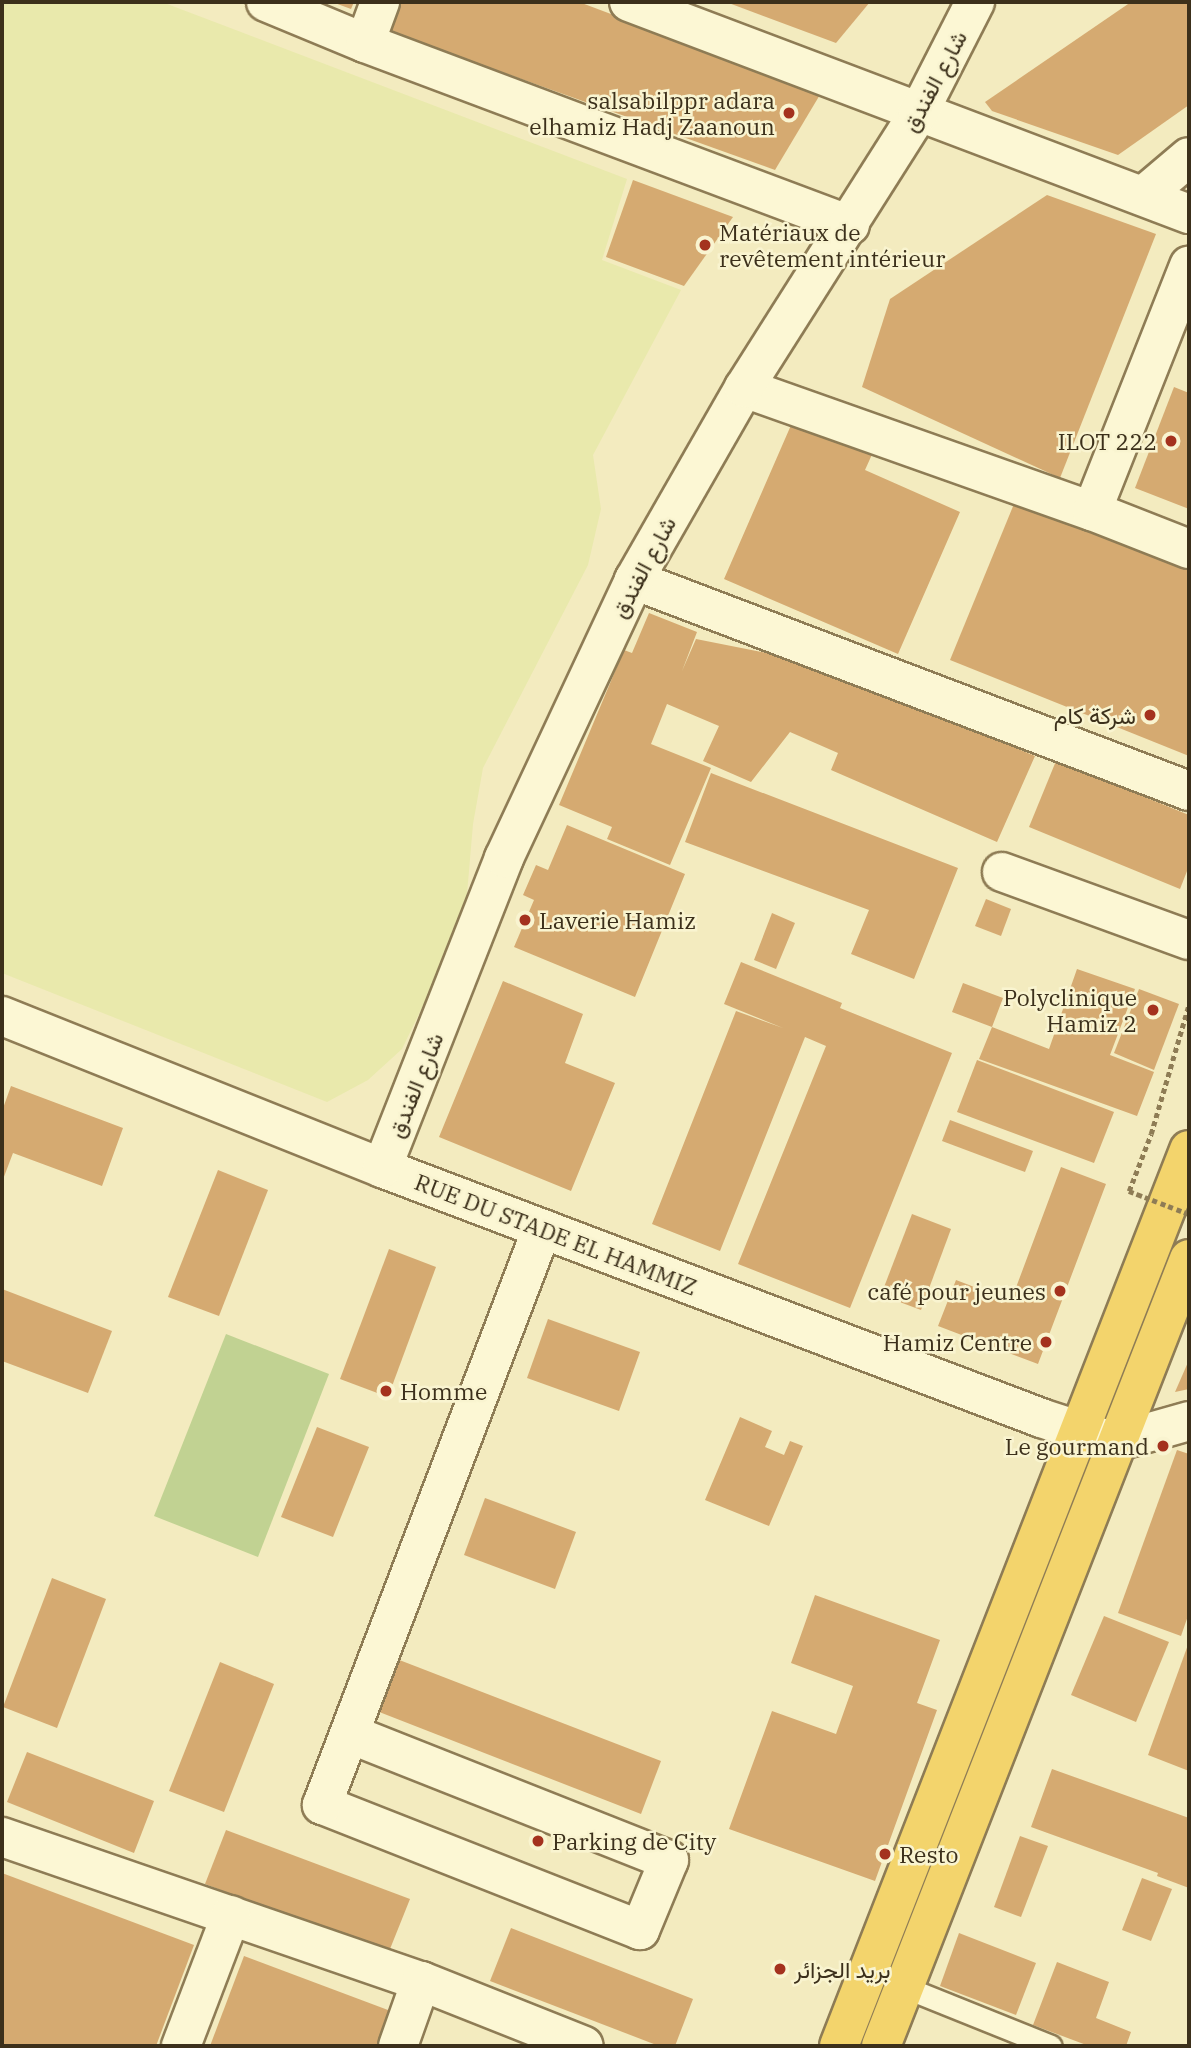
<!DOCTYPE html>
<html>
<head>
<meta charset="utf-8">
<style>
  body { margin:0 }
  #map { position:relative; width:1191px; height:2048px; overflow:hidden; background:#f3ebbf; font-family:"IBM Plex Serif",Vazirmatn,serif }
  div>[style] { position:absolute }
  .farmland>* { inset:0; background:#e9e9ac }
  .green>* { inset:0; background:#c1d292 }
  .building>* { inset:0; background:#d5aa71 }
  .path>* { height:4.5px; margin-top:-2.25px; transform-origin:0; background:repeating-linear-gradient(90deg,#8e7c55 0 5px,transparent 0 8.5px) }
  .roads { filter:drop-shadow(2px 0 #8e7c55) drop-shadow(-2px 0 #8e7c55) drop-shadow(0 2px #8e7c55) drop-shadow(0 -2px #8e7c55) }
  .service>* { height:21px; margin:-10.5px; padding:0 10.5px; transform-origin:10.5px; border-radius:10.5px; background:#fcf7d4 }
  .minor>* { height:38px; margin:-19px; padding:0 19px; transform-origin:19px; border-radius:19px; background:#fcf7d4 }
  .trunk>* { height:38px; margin:-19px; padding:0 19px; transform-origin:19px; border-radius:19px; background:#f3d46c }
  .path-bridge>* { height:4.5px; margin-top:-2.25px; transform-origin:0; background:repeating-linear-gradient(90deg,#8e7c55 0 5px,transparent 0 8.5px) }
  .dots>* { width:19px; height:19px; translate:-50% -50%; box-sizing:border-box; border:4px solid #f9f4d0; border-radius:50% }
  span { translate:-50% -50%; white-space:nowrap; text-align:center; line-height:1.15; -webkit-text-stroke:5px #f9f4d0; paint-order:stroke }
  .street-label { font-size:23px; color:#3c301b }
  .poi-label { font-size:23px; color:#3c301b }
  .right { translate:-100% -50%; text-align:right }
  .left { translate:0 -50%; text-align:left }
  .frame { position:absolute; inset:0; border:4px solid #3c301b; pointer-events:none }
</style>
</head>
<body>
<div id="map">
  <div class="farmland">
    <i style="clip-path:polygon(2px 2px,162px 2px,627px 179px,602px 260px,681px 290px,593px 455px,601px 509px,588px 565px,483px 768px,473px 824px,467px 894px,432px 987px,402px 1049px,368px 1080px,327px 1102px,2px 973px)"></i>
  </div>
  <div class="green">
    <i style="clip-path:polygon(226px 1334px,329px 1374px,258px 1557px,154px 1516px)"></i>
  </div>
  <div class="building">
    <i style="clip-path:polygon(332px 2px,354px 2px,351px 9px)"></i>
    <i style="clip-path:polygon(401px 2px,579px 2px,821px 93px,775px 170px,390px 32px)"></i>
    <i style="clip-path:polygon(726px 2px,870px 2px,836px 43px)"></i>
    <i style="clip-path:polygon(1131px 2px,1189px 4px,1189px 105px,1118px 155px,992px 111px,985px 102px)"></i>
    <i style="clip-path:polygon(633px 180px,733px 217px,684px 286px,606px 257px)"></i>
    <i style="clip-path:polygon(1047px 195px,1156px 234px,1060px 478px,862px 387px,890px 299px)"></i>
    <i style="clip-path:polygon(1174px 387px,1189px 393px,1189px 509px,1135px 488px)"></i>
    <i style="clip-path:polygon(795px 416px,874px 450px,865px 470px,960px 512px,898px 654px,724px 579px)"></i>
    <i style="clip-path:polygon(1016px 499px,1189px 569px,1189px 756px,950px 660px)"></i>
    <i style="clip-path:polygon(649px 613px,697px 632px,682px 671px,696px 639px,817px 663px,1035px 756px,997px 842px,831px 770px,838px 753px,790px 732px,751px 782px,703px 761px,719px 726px,667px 704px,651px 744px,711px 768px,670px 865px,607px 839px,612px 827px,559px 805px,624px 650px,632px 653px)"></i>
    <i style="clip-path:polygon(1056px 761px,1189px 815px,1189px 866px,1180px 889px,1029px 827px)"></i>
    <i style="clip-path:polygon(711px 773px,958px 868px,914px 979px,851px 954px,869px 910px,685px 842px)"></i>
    <i style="clip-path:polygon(567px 825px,685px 874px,635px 997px,514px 947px,534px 900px,523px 895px,536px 865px,548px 870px)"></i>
    <i style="clip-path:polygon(986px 899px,1011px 909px,1001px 936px,975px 926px)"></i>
    <i style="clip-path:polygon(772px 913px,795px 923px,776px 969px,754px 960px)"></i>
    <i style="clip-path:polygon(741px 962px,842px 1003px,840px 1008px,952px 1053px,850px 1308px,738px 1264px,826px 1046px,805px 1037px,720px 1251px,652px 1224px,736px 1011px,783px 1028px,724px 1004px)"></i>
    <i style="clip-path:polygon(1077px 969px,1135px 989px,1110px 1055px,1154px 1072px,1137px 1116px,979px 1059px,992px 1027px,952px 1012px,963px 983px,1003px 998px,992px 1027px,1049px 1049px)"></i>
    <i style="clip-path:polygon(503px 981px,583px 1014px,565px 1063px,615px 1083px,571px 1191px,439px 1137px)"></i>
    <i style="clip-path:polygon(1139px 989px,1179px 1004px,1154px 1070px,1114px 1053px)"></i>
    <i style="clip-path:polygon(977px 1060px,1114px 1112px,1094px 1163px,957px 1112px)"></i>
    <i style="clip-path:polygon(11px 1086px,123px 1128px,102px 1186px,13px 1153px,2px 1182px,2px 1111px)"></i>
    <i style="clip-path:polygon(950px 1120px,1033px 1151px,1025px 1172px,942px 1141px)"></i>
    <i style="clip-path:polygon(1061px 1167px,1106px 1184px,1038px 1364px,938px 1326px,956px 1280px,1011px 1301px)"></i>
    <i style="clip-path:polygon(218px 1170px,268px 1190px,219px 1316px,168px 1297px)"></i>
    <i style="clip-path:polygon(912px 1214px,951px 1229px,921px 1310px,881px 1295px)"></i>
    <i style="clip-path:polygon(389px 1249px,436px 1267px,388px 1397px,340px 1379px)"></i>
    <i style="clip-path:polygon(2px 1289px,112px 1331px,88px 1393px,2px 1361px)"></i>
    <i style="clip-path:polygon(548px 1319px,640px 1352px,619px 1411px,527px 1378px)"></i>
    <i style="clip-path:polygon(1189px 1360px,1189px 1389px,1175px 1392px)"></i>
    <i style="clip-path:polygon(740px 1417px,772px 1431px,765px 1447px,784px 1455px,790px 1441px,803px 1446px,769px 1526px,705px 1500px)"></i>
    <i style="clip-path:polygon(317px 1427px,369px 1447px,333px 1537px,281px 1517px)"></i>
    <i style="clip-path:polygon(1177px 1450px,1189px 1454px,1189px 1613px,1181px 1636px,1118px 1613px)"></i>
    <i style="clip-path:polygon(485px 1498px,576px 1532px,555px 1589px,464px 1555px)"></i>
    <i style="clip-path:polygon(52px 1578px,106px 1599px,57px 1728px,3px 1707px)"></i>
    <i style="clip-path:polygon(815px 1595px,940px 1640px,917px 1703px,937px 1710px,875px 1881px,729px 1829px,772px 1711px,836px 1734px,853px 1686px,791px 1663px)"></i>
    <i style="clip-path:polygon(1104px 1616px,1169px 1642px,1136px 1722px,1071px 1695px)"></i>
    <i style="clip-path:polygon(1189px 1642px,1189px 1771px,1148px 1755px)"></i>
    <i style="clip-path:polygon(389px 1656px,661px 1761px,641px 1814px,369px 1708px)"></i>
    <i style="clip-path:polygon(220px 1662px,274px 1684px,224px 1812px,169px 1791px)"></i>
    <i style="clip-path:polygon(27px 1752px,154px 1801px,134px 1853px,7px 1802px)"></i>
    <i style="clip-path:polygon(1052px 1769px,1189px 1818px,1189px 1888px,1157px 1876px,1158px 1873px,1031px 1827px)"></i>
    <i style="clip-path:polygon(226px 1830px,410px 1899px,388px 1954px,205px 1884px)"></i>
    <i style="clip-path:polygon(1020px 1836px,1048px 1846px,1021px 1917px,994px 1907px)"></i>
    <i style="clip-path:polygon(2px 1873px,194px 1945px,156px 2046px,2px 2046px)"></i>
    <i style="clip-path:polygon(1142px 1878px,1172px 1889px,1151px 1941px,1122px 1930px)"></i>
    <i style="clip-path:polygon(511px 1928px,693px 1999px,675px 2046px,659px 2046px,490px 1981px)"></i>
    <i style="clip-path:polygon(959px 1933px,1036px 1963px,1016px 2015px,940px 1986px)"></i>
    <i style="clip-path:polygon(244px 1956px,404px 2016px,392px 2046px,210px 2046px)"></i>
    <i style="clip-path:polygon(1057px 1962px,1109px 1982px,1096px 2018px,1131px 2032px,1126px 2046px,1089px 2046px,1033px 2025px)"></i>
  </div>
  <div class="path">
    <i style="left:1129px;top:1191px;width:61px;rotate:-68.9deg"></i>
    <i style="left:1151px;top:1134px;width:135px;rotate:-73.7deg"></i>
  </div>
  <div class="roads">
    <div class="service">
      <i style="left:904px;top:1987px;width:158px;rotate:21.9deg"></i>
    </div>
    <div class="minor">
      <i style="left:266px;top:2px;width:107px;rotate:22.5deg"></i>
      <i style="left:365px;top:43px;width:518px;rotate:20.57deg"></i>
      <i style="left:629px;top:2px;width:599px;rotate:20.74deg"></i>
      <i style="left:365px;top:43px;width:44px;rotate:-69.9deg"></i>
      <i style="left:1143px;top:196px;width:60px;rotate:-40.3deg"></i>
      <i style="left:744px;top:388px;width:369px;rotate:19.5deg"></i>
      <i style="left:1092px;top:511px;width:104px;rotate:21.4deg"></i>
      <i style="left:1092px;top:511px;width:264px;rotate:-68.4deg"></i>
      <i style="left:634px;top:580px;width:594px;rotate:20.82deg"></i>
      <i style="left:1002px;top:872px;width:199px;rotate:20deg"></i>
      <i style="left:2px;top:1016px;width:409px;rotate:21.8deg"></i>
      <i style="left:382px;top:1168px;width:705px;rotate:20.77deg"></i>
      <i style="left:1041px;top:1418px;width:78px;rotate:18deg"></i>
      <i style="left:1115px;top:1442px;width:77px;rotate:-15.8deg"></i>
      <i style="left:382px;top:1168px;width:333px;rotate:-68.5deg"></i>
      <i style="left:504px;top:858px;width:307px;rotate:-64.9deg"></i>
      <i style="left:634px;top:580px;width:221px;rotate:-60.2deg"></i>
      <i style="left:744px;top:388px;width:325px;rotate:-57.6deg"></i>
      <i style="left:918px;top:114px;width:126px;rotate:-63deg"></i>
      <i style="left:350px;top:1734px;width:343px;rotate:21.6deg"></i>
      <i style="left:669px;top:1860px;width:76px;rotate:112.5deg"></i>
      <i style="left:640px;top:1930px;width:342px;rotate:-158.5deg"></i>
      <i style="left:322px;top:1805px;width:617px;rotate:-69.1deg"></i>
      <i style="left:2px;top:1837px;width:443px;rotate:19deg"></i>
      <i style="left:421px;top:1981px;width:175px;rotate:21.7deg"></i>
      <i style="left:181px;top:2046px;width:140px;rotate:-69.1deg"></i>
      <i style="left:398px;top:2046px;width:69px;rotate:-70.5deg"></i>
    </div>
    <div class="trunk">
      <i style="left:839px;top:2046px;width:962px;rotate:-68.66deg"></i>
      <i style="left:881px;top:2046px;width:845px;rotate:-68.63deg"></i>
    </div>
  </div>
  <div class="path-bridge">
    <i style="left:1129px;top:1191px;width:64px;rotate:21deg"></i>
  </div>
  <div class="dots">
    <i style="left:789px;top:113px;background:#a4321e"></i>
    <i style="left:705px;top:245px;background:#a4321e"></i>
    <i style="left:1171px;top:441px;background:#a4321e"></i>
    <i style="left:1150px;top:715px;background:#a4321e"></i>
    <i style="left:525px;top:920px;background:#a4321e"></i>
    <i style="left:1153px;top:1010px;background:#a4321e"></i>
    <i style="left:1060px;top:1291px;background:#a4321e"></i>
    <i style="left:1046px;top:1342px;background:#a4321e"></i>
    <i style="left:386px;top:1391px;background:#a4321e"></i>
    <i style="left:1163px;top:1446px;background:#a4321e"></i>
    <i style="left:538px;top:1841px;background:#a4321e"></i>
    <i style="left:885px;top:1854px;background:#a4321e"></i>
    <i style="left:780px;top:1969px;background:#a4321e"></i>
  </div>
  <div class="street-label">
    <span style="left:934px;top:81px;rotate:-62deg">شارع الفندق</span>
    <span style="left:643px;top:567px;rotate:-62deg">شارع الفندق</span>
    <span style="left:415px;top:1085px;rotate:-68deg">شارع الفندق</span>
    <span style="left:556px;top:1234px;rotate:21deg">RUE DU STADE EL HAMMIZ</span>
  </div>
  <div class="poi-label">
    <span class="right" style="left:775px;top:113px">salsabilppr adara<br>elhamiz Hadj Zaanoun</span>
    <span class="left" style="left:719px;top:245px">Matériaux de<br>revêtement intérieur</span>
    <span class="right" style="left:1157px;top:441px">ILOT 222</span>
    <span class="right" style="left:1136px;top:715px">شركة كام</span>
    <span class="left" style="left:539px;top:920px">Laverie Hamiz</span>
    <span class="right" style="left:1137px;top:1010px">Polyclinique<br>Hamiz 2</span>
    <span class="right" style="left:1046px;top:1291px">café pour jeunes</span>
    <span class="right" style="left:1032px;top:1342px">Hamiz Centre</span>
    <span class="left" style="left:400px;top:1391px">Homme</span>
    <span class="right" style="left:1149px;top:1446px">Le gourmand</span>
    <span class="left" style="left:552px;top:1841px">Parking de City</span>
    <span class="left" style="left:899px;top:1854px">Resto</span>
    <span class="left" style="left:794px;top:1969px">بريد الجزائر</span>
  </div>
  <div class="frame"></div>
</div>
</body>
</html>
